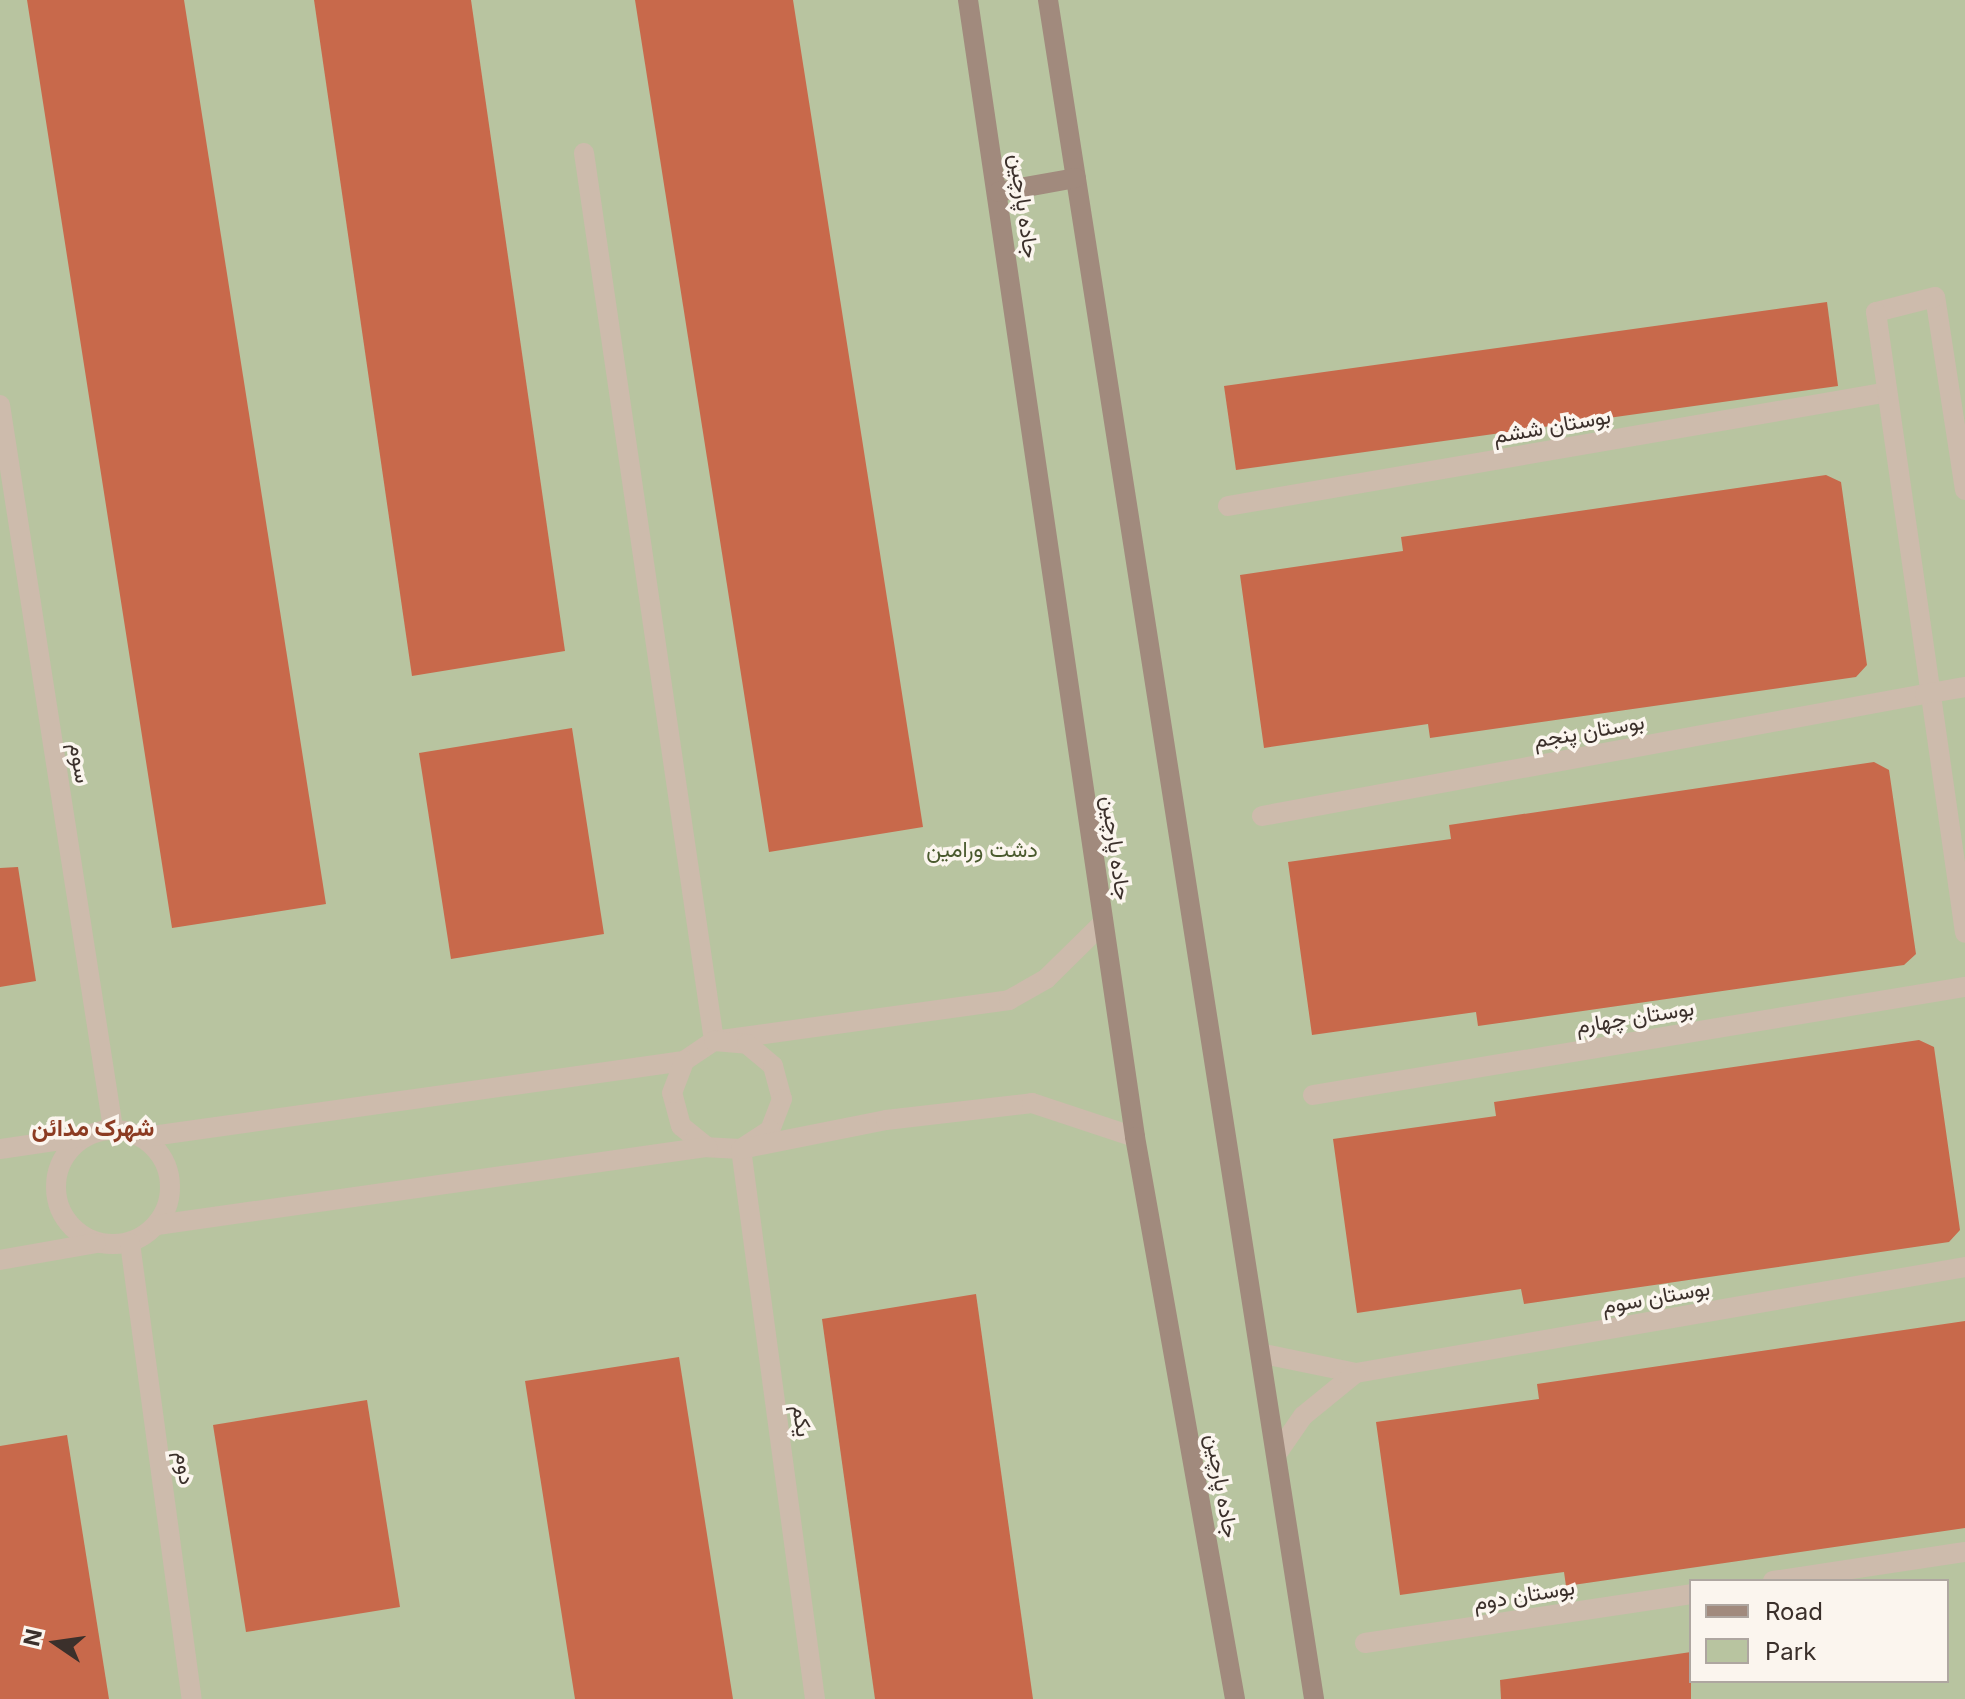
<!DOCTYPE html>
<html>
<head>
<meta charset="utf-8">
<style>
  body { margin:0 }
  #map { position:relative; width:1965px; height:1699px; overflow:hidden; background:#f4ebe1; font-family:Inter,Vazirmatn,sans-serif }
  div>[style] { position:absolute }
  .green>* { inset:0; background:#b8c4a0 }
  .building>* { inset:0; background:#c8694b }
  .minor>* { height:20px; margin:-10px; padding:0 10px; transform-origin:10px; border-radius:10px; background:#cdbbac }
  .minor>.ring { margin:-10px; padding:0; box-sizing:content-box; background:none; border:20px solid #cdbbac; border-radius:50% }
  .tertiary>* { height:20px; margin:-10px; padding:0 10px; transform-origin:10px; border-radius:10px; background:#cdbbac }
  .secondary>* { height:20px; margin:-10px; padding:0 10px; transform-origin:10px; border-radius:10px; background:#a18a7d }
  span { translate:-50% -50%; white-space:nowrap; text-align:center; line-height:1.15; -webkit-text-stroke:7px #fbf5ee; paint-order:stroke }
  .street-label { font-size:22px; color:#3b302b }
  .park-label { font-size:22px; color:#4a5a2e }
  .neighbourhood-label { font-size:24px; color:#8c3b22; font-weight:700 }
  .legend { position:absolute; left:1689px; top:1579px; width:260px; height:104px; box-sizing:border-box; background:#fbf5ee; border:2px solid #aea6a0; margin:0; padding:10px 14px; list-style:none; font-size:24px; color:#3b302b }
  .legend li { display:flex; align-items:center; gap:16px; height:40px }
  .legend b { width:40px; border:2px solid #aea6a0 }
  .north { position:absolute; left:16px; top:1603px; width:80px; height:80px; -webkit-text-stroke:6px #fbf5ee; paint-order:stroke; rotate:283deg; font-size:22px; font-weight:700; line-height:32px; text-align:center; color:#3b302b }
  .north::after { content:''; display:block; margin:auto; width:28px; height:36px; background:#3b302b; clip-path:polygon(50% 0,100% 100%,50% 72%,0 100%) }
</style>
</head>
<body>
<div id="map">
  <div class="green">
    <i style="clip-path:polygon(evenodd,0 0,1965px 0,1965px 1699px,0 1699px,0 0,1691px 1581px,1947px 1581px,1947px 1681px,1691px 1681px,1691px 1581px)"></i>
  </div>
  <div class="building">
    <i style="clip-path:polygon(27px 0,184px 0,326px 904px,172px 928px)"></i>
    <i style="clip-path:polygon(314px 0,471px 0,565px 651px,412px 676px)"></i>
    <i style="clip-path:polygon(635px 0,793px 0,923px 827px,769px 852px)"></i>
    <i style="clip-path:polygon(1827px 302px,1838px 386px,1236px 470px,1224px 386px)"></i>
    <i style="clip-path:polygon(1826px 475px,1841px 482px,1867px 665px,1856px 677px,1430px 738px,1428px 724px,1264px 748px,1240px 575px,1403px 551px,1401px 537px)"></i>
    <i style="clip-path:polygon(572px 728px,604px 934px,451px 959px,419px 753px)"></i>
    <i style="clip-path:polygon(1874px 762px,1889px 770px,1916px 954px,1904px 965px,1478px 1026px,1476px 1012px,1312px 1035px,1288px 862px,1451px 839px,1449px 825px)"></i>
    <i style="clip-path:polygon(18px 867px,36px 981px,0 987px,0 868px)"></i>
    <i style="clip-path:polygon(1919px 1040px,1934px 1047px,1960px 1230px,1949px 1242px,1524px 1304px,1521px 1289px,1357px 1313px,1333px 1139px,1496px 1116px,1494px 1102px)"></i>
    <i style="clip-path:polygon(976px 1294px,1033px 1699px,875px 1699px,822px 1319px)"></i>
    <i style="clip-path:polygon(1965px 1321px,1965px 1528px,1566px 1586px,1564px 1572px,1400px 1595px,1376px 1422px,1539px 1399px,1537px 1384px)"></i>
    <i style="clip-path:polygon(679px 1357px,733px 1699px,575px 1699px,525px 1381px)"></i>
    <i style="clip-path:polygon(367px 1400px,400px 1607px,246px 1632px,213px 1425px)"></i>
    <i style="clip-path:polygon(67px 1435px,109px 1699px,0 1699px,0 1446px)"></i>
    <i style="clip-path:polygon(1691px 1652px,1691px 1699px,1501px 1699px,1500px 1680px)"></i>
  </div>
  <div class="minor">
    <i style="left:584px;top:153px;width:897px;rotate:81.67deg"></i>
    <i style="left:714px;top:1041px;width:298px;rotate:-7.9deg"></i>
    <i style="left:1009px;top:1000px;width:43px;rotate:-29.6deg"></i>
    <i style="left:1046px;top:979px;width:80px;rotate:-44.5deg"></i>
    <i style="left:0;top:405px;width:732px;rotate:81.12deg"></i>
    <i style="left:1228px;top:506px;width:665px;rotate:-9.79deg"></i>
    <i style="left:1262px;top:816px;width:674px;rotate:-10.43deg"></i>
    <i style="left:1313px;top:1095px;width:661px;rotate:-9.41deg"></i>
    <i class="ring" style="left:56px;top:1130px;width:94px;height:94px"></i>
    <i style="left:145px;top:1137px;width:544px;rotate:-8.03deg"></i>
    <i style="left:684px;top:1061px;width:36px;rotate:-34deg"></i>
    <i style="left:714px;top:1041px;width:33px;rotate:5deg"></i>
    <i style="left:747px;top:1044px;width:34px;rotate:40deg"></i>
    <i style="left:773px;top:1066px;width:34px;rotate:75deg"></i>
    <i style="left:782px;top:1099px;width:33px;rotate:111deg"></i>
    <i style="left:770px;top:1130px;width:35px;rotate:147deg"></i>
    <i style="left:741px;top:1149px;width:34px;rotate:-177deg"></i>
    <i style="left:707px;top:1147px;width:33px;rotate:-141deg"></i>
    <i style="left:681px;top:1126px;width:34px;rotate:-105deg"></i>
    <i style="left:672px;top:1093px;width:34px;rotate:-69deg"></i>
    <i style="left:0;top:1149px;width:82px;rotate:-8.4deg"></i>
    <i style="left:157px;top:1225px;width:556px;rotate:-8.07deg"></i>
    <i style="left:130px;top:1243px;width:460px;rotate:82.3deg"></i>
    <i style="left:0;top:1260px;width:97px;rotate:-10deg"></i>
    <i style="left:1773px;top:1581px;width:194px;rotate:-8.6deg"></i>
    <i style="left:1365px;top:1643px;width:330px;rotate:-8.5deg"></i>
    <i style="left:815px;top:1699px;width:555px;rotate:-97.66deg"></i>
    <i style="left:741px;top:1149px;width:148px;rotate:-11.3deg"></i>
    <i style="left:886px;top:1120px;width:147px;rotate:-6.6deg"></i>
    <i style="left:1032px;top:1103px;width:108px;rotate:18.3deg"></i>
  </div>
  <div class="tertiary">
    <i style="left:1965px;top:490px;width:195px;rotate:-98.8deg"></i>
    <i style="left:1935px;top:297px;width:61px;rotate:165.7deg"></i>
    <i style="left:1876px;top:312px;width:627px;rotate:81.84deg"></i>
    <i style="left:1925px;top:694px;width:41px;rotate:-9.9deg"></i>
    <i style="left:1264px;top:1354px;width:94px;rotate:11.7deg"></i>
    <i style="left:1356px;top:1373px;width:618px;rotate:-9.87deg"></i>
    <i style="left:1278px;top:1452px;width:44px;rotate:-55.2deg"></i>
    <i style="left:1303px;top:1416px;width:68px;rotate:-39.1deg"></i>
  </div>
  <div class="secondary">
    <i style="left:968px;top:0;width:1149px;rotate:81.64deg"></i>
    <i style="left:1135px;top:1137px;width:571px;rotate:79.91deg"></i>
    <i style="left:1048px;top:0;width:1720px;rotate:81.1deg"></i>
    <i style="left:998px;top:192px;width:79px;rotate:-10.2deg"></i>
  </div>
  <div class="street-label">
    <span style="left:1024px;top:206px;rotate:82deg">جاده پارچین</span>
    <span style="left:1552px;top:426px;rotate:-10deg">بوستان ششم</span>
    <span style="left:1589px;top:731px;rotate:-10deg">بوستان پنجم</span>
    <span style="left:80px;top:763px;rotate:81deg">سوم</span>
    <span style="left:1116px;top:848px;rotate:82deg">جاده پارچین</span>
    <span style="left:1635px;top:1017px;rotate:-9deg">بوستان چهارم</span>
    <span style="left:1656px;top:1297px;rotate:-10deg">بوستان سوم</span>
    <span style="left:802px;top:1421px;rotate:82deg">یکم</span>
    <span style="left:185px;top:1468px;rotate:82deg">دوم</span>
    <span style="left:1222px;top:1486px;rotate:80deg">جاده پارچین</span>
    <span style="left:1524px;top:1595px;rotate:-9deg">بوستان دوم</span>
  </div>
  <div class="park-label">
    <span style="left:982px;top:850px">دشت ورامین</span>
  </div>
  <div class="neighbourhood-label">
    <span style="left:93px;top:1128px">شهرک مدائن</span>
  </div>
  <ul class="legend">
  <li><b style="height:10px;background:#a18a7d"></b>Road</li>
  <li><b style="height:22px;background:#b8c4a0"></b>Park</li>
  </ul>
  <div class="north">N</div>
</div>
</body>
</html>
